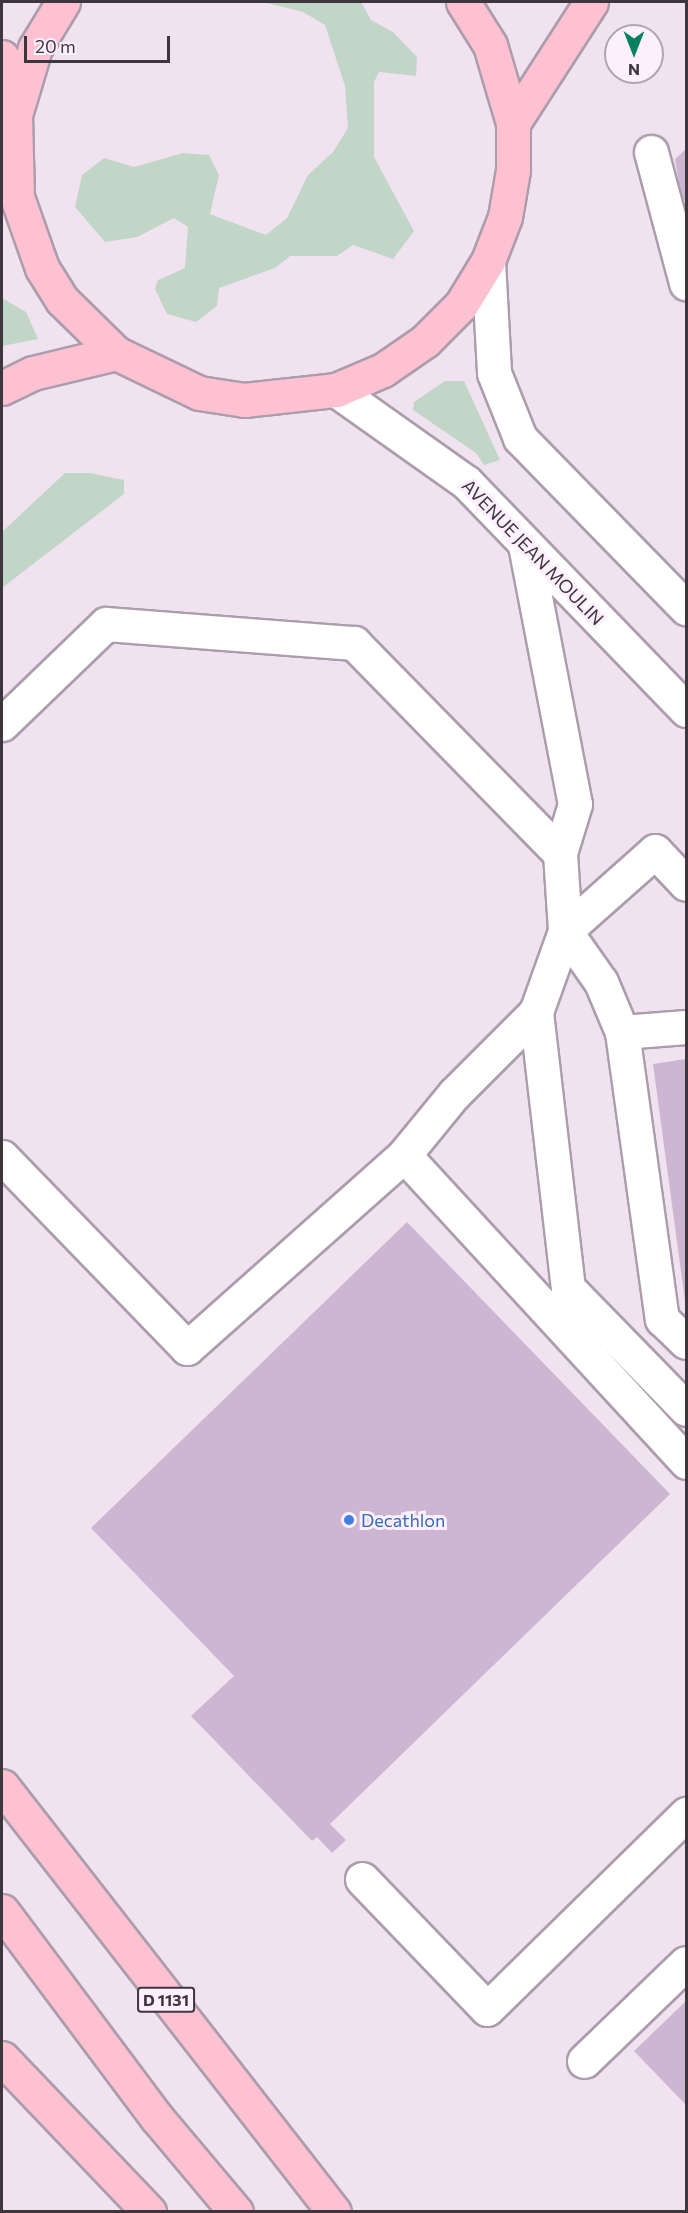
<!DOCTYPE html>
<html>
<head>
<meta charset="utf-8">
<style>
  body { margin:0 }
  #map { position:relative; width:688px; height:2213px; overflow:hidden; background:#f1e2f0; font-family:Commissioner,sans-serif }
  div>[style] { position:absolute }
  .green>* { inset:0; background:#c2d6c7 }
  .building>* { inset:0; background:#cdb6d1 }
  .roads { filter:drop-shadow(2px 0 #ab9dab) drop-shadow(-2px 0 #ab9dab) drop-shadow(0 2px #ab9dab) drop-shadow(0 -2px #ab9dab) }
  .minor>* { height:33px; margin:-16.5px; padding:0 16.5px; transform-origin:16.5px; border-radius:16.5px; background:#fff }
  .major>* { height:33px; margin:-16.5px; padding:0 16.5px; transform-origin:16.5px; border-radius:16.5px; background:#fec1d1 }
  .dots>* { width:16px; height:16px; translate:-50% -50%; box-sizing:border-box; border:3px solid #feeffd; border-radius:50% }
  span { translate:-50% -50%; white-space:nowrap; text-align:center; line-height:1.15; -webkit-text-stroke:6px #feeffd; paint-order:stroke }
  .shield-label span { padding:2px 4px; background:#feeffd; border:2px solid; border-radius:4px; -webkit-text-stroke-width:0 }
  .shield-label { font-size:16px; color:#3d373d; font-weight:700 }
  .street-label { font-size:18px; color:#3d373d }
  .shop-label { font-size:18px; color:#366cbe }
  .left { translate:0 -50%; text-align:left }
  .frame { position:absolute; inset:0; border:3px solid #3d373d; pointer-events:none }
  .north { position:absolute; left:604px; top:24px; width:60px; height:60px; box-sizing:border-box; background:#feeffd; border:2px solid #b1a5b0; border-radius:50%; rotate:180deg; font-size:16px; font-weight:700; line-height:24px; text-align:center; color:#3d373d }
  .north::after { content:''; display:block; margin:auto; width:21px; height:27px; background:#048162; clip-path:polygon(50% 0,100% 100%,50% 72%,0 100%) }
  .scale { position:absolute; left:24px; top:36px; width:146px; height:27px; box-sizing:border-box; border:3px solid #3d373d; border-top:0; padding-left:8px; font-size:18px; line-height:21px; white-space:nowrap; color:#3d373d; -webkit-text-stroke:4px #feeffd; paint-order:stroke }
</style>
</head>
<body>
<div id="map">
  <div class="green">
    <i style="clip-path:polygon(263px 2px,361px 2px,371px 20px,393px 32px,417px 57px,416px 76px,379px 72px,374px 82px,374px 157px,414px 231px,393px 259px,353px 245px,337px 256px,290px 256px,275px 268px,219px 288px,217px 306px,196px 322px,167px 314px,155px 289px,158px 280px,185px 268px,188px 227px,174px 218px,137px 237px,105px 242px,75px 207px,82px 175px,104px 158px,134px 167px,183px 153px,209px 155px,219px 175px,210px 214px,266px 235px,287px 218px,308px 175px,333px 152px,348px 128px,345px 86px,325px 25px,303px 12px)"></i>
    <i style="clip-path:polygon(2px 298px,26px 312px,38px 339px,2px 346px)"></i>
    <i style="clip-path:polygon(445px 381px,464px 381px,500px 460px,484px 465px,476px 453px,413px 410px,414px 402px)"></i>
    <i style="clip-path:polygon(90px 473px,124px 480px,124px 494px,2px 588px,2px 532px,65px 473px)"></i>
  </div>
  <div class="building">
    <i style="clip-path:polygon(686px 149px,686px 200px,682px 201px,675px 159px)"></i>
    <i style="clip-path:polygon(686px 1059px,686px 1300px,685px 1301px,653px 1064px)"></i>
    <i style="clip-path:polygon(407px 1222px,670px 1494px,330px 1824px,346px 1840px,332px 1853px,317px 1837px,312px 1841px,191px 1716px,234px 1676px,91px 1528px)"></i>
    <i style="clip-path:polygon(686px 2001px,686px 2105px,634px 2051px)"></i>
  </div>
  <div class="roads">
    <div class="minor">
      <i style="left:651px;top:152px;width:136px;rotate:75deg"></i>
      <i style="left:488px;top:261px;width:112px;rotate:86.9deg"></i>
      <i style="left:494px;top:373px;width:70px;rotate:68.2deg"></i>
      <i style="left:520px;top:438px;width:238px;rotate:45.7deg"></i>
      <i style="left:336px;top:390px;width:159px;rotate:35.3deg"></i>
      <i style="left:466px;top:482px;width:317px;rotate:46deg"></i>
      <i style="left:525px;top:545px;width:264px;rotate:79.1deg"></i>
      <i style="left:575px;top:804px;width:51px;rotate:107deg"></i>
      <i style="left:560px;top:853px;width:78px;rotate:86.3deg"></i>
      <i style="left:565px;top:931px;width:62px;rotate:54.8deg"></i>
      <i style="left:601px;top:982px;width:54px;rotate:67.2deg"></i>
      <i style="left:622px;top:1032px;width:290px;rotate:82.1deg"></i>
      <i style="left:662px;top:1319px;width:33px;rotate:44deg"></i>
      <i style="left:2px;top:724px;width:144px;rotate:-43.9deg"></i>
      <i style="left:106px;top:624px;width:249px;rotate:4.4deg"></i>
      <i style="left:354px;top:643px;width:294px;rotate:45.6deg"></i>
      <i style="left:536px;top:1012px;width:278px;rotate:83.4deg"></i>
      <i style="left:568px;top:1288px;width:169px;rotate:45.7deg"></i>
      <i style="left:622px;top:1032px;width:64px;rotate:-4.5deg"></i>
      <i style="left:404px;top:1155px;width:417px;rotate:47.4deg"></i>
      <i style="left:2px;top:1157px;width:266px;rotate:45.9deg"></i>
      <i style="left:187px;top:1348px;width:290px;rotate:-41.6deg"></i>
      <i style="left:404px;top:1155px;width:79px;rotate:-50.7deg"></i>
      <i style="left:454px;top:1094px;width:116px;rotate:-45deg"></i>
      <i style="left:536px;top:1012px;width:86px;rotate:-70.3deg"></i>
      <i style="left:565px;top:931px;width:120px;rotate:-41.6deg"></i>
      <i style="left:655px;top:851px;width:45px;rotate:46.8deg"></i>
      <i style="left:362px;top:1879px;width:180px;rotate:46.1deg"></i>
      <i style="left:487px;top:2009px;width:279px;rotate:-44.4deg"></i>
      <i style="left:584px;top:2061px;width:141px;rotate:-43.9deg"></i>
    </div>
    <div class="major">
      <i style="left:63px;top:2px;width:54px;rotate:121.3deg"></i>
      <i style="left:35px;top:48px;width:70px;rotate:106.6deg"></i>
      <i style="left:15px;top:115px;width:82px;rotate:88.6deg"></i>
      <i style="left:17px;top:197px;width:75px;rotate:70.6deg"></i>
      <i style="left:42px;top:268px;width:38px;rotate:58deg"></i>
      <i style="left:62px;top:300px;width:76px;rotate:44.5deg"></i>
      <i style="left:116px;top:353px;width:92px;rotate:25.7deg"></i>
      <i style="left:199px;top:393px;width:46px;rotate:8.8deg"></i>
      <i style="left:244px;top:400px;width:93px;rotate:-6.2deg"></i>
      <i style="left:336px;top:390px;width:51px;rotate:-23.1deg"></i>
      <i style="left:383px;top:370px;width:51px;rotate:-34.6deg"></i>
      <i style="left:425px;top:341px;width:51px;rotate:-45deg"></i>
      <i style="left:461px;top:305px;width:52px;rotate:-58.5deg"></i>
      <i style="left:488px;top:261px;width:47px;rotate:-68.9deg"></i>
      <i style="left:505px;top:217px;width:48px;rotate:-80.3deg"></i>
      <i style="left:513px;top:170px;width:47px;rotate:-90deg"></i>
      <i style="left:513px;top:123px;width:81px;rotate:-106.4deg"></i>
      <i style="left:490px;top:45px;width:51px;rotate:-122.1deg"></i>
      <i style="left:2px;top:57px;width:51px;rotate:76.5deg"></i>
      <i style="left:513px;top:123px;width:144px;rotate:-57.2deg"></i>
      <i style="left:2px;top:388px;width:34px;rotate:-26deg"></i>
      <i style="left:33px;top:373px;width:85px;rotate:-13.5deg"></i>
      <i style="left:2px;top:1786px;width:540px;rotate:52.07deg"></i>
      <i style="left:2px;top:1911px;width:259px;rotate:53.2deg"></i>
      <i style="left:157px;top:2118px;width:123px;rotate:50deg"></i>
      <i style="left:2px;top:2058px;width:213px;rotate:46.3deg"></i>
    </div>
  </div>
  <div class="dots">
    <i style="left:349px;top:1520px;background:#3f7fe0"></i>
  </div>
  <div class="shield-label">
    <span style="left:166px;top:2000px">D 1131</span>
  </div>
  <div class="street-label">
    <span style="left:533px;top:552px;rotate:46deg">AVENUE JEAN MOULIN</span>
  </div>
  <div class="shop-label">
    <span class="left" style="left:361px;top:1520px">Decathlon</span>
  </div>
  <div class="frame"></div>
  <div class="north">N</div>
  <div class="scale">20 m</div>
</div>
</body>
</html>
